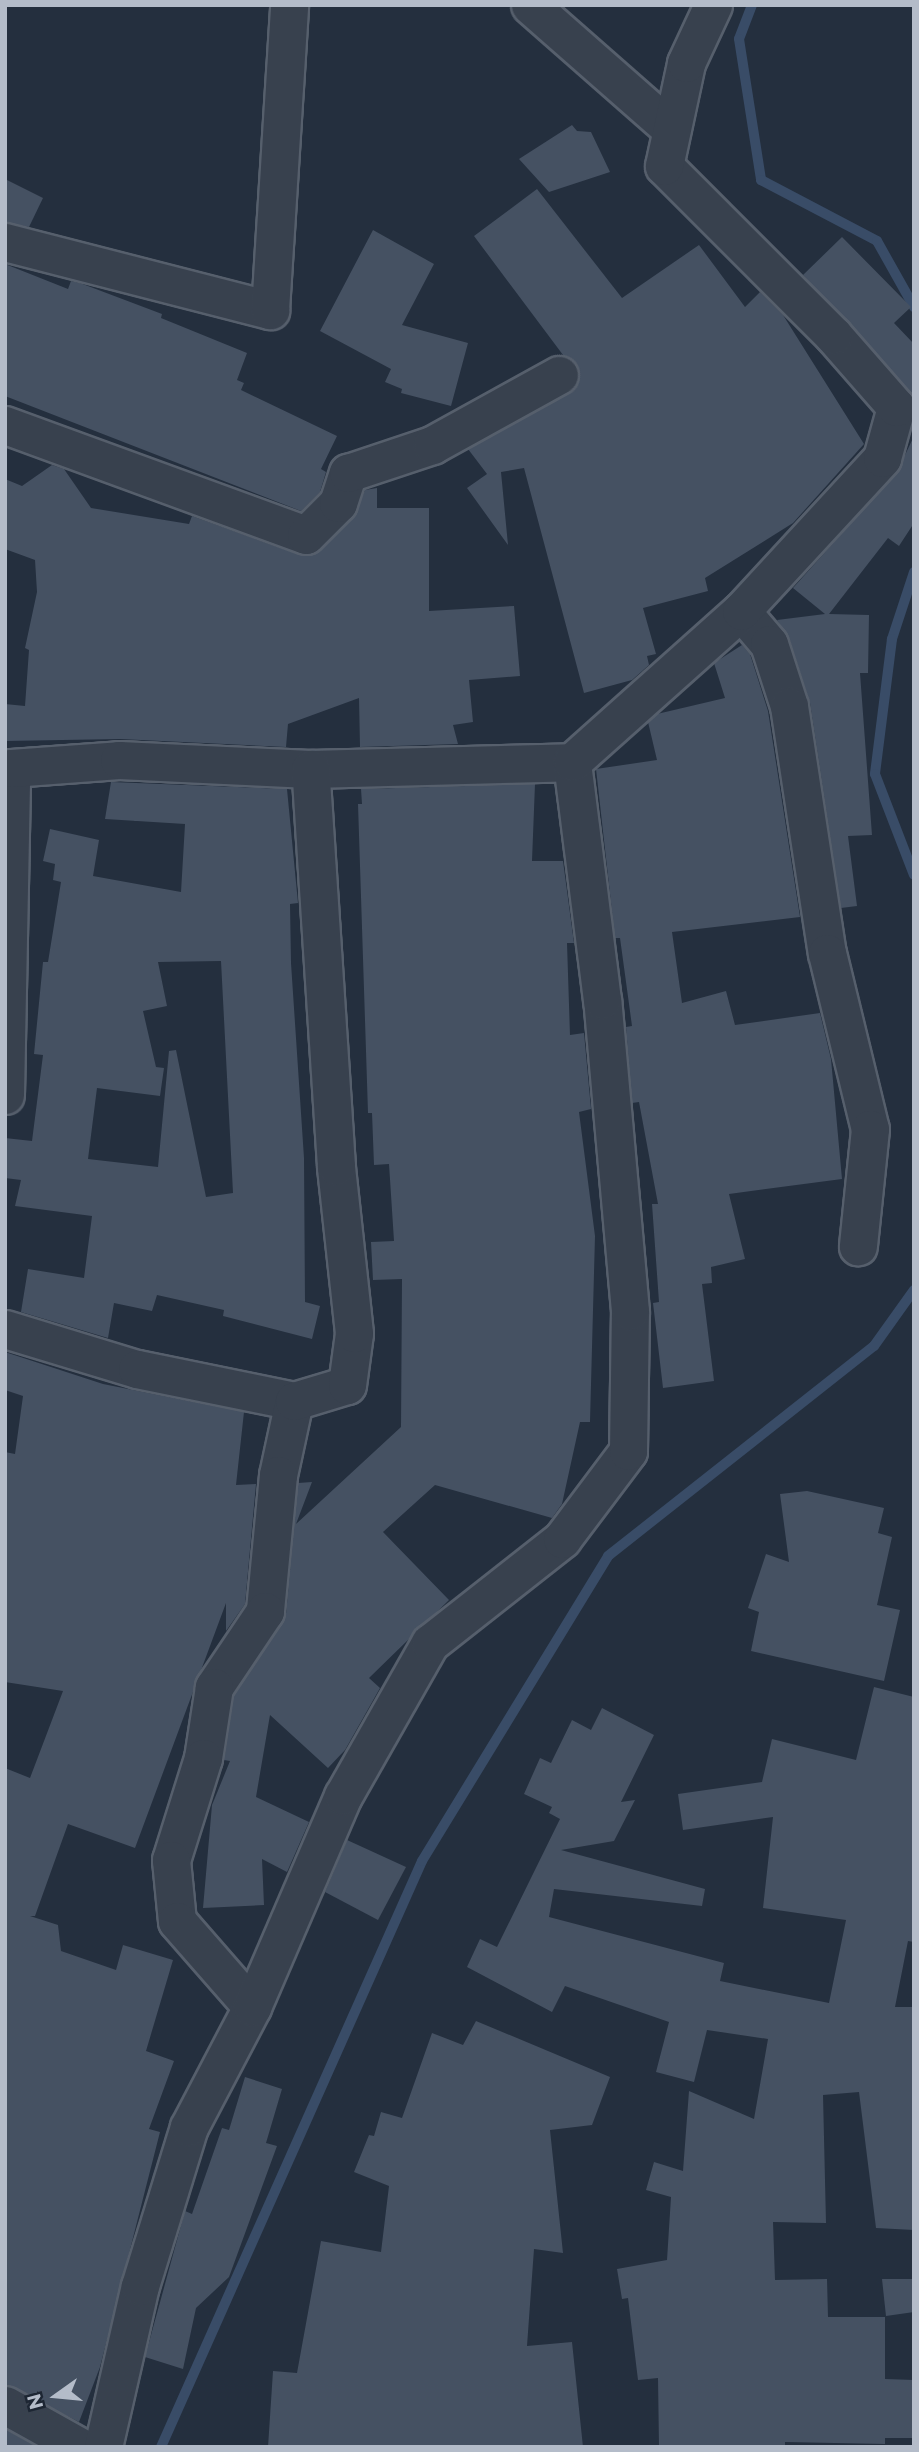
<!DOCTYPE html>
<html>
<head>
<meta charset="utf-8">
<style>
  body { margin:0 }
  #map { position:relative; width:919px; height:2452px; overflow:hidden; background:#242f3e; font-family:Montserrat,sans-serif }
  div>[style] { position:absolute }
  .stream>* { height:10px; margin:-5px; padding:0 5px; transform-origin:5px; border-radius:5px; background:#394c67 }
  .building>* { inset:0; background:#455162 }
  .roads { filter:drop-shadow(2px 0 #565f6c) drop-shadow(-2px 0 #565f6c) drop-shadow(0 2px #565f6c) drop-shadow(0 -2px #565f6c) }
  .street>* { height:37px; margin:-18.5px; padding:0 18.5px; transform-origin:18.5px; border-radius:18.5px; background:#38414e }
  span { translate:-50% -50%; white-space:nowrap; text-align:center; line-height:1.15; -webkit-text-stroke:6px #1d2633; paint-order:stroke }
  .frame { position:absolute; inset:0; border:7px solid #b4bcc9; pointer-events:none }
  .north { position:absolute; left:21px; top:2361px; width:70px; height:70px; -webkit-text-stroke:5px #1d2633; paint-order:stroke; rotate:255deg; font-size:19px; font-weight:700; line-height:28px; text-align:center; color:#b4bcc9 }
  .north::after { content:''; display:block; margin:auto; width:24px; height:32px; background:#b4bcc9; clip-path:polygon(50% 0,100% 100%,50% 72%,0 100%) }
</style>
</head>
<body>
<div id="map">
  <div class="stream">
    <i style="left:752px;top:5px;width:36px;rotate:111deg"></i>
    <i style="left:739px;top:39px;width:143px;rotate:81.1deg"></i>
    <i style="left:761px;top:180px;width:131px;rotate:27.7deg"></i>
    <i style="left:877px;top:241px;width:76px;rotate:60.7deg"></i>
    <i style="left:914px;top:572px;width:71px;rotate:108.2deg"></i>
    <i style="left:892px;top:639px;width:136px;rotate:97.2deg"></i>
    <i style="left:875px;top:774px;width:108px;rotate:68.9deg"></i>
    <i style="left:161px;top:2447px;width:641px;rotate:-65.99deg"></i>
    <i style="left:422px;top:1861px;width:357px;rotate:-58.6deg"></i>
    <i style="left:608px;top:1556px;width:339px;rotate:-38.3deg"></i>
    <i style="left:874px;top:1346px;width:69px;rotate:-54.5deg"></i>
  </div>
  <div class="building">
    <i style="clip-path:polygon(572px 125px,577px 131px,591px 132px,610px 172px,549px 192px,519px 159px)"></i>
    <i style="clip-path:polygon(5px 179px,43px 198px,29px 227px,5px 222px)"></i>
    <i style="clip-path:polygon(537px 189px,622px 298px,699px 245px,745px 307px,760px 292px,783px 315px,864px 444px,793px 523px,705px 578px,708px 591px,643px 608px,656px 654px,647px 656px,649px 665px,632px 680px,584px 693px,524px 468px,501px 472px,508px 545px,467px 488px,487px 474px,468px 449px,569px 393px,580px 376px,577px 364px,563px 355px,474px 236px)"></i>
    <i style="clip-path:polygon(373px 230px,434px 264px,402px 325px,468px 343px,451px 406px,401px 393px,402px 389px,385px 382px,391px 369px,320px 331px)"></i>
    <i style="clip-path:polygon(842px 237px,911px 307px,894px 323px,914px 344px,914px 397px,803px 275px)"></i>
    <i style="clip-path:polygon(5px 264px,68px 289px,71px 281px,80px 283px,162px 314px,161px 318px,247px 353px,237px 380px,244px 383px,241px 390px,337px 436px,321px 469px,326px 472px,320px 492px,301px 511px,5px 396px)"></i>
    <i style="clip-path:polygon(914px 436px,914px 523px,899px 546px,888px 538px,829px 614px,869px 615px,868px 673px,860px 673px,872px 835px,848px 836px,857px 906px,841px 908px,810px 703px,789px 638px,777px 620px,825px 614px,793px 588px,897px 472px)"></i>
    <i style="clip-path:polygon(52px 465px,64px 469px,91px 508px,189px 524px,192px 516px,300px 555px,320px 550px,353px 518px,365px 490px,377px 488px,377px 508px,429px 508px,429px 611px,514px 606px,520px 676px,469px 680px,473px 722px,453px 725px,458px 744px,360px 747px,359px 698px,288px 724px,286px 747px,120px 739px,5px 741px,5px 704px,25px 706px,29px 650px,25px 648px,37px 592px,35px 560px,5px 549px,5px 479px,22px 486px)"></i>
    <i style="clip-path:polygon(742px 645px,750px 654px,768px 711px,800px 917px,672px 932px,682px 1003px,726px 991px,735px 1025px,820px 1013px,831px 1059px,842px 1179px,729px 1194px,745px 1259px,711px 1267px,712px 1283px,702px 1284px,714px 1381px,663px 1388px,653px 1303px,659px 1302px,652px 1204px,658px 1204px,639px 1102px,632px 1103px,626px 1027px,632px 1026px,620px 938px,615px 938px,596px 769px,657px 760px,648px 722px,657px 714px,725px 698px,714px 663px)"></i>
    <i style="clip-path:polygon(evenodd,111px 782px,287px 789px,298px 903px,290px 904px,291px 963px,304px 1158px,305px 1302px,320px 1306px,312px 1339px,223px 1316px,224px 1310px,157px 1295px,152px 1311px,114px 1303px,108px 1338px,21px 1312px,28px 1269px,84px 1278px,92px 1216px,15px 1206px,21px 1180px,5px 1178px,5px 1138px,32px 1141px,43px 1055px,34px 1054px,43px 962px,48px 962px,61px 882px,53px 880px,55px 864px,43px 861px,50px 829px,99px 840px,93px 876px,181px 892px,185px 824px,105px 819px,111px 782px,221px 961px,233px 1193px,206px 1197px,176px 1050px,169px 1051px,158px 1167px,88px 1159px,97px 1088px,160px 1096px,164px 1068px,156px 1067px,143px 1011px,167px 1006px,158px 962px,221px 961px)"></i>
    <i style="clip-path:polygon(535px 784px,532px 861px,563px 861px,574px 943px,567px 943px,570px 1035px,584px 1033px,591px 1109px,579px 1112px,595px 1236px,590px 1422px,580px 1422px,562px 1504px,552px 1518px,435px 1485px,383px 1532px,449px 1600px,369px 1678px,380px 1688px,345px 1750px,328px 1768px,270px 1715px,256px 1797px,309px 1822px,287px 1872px,262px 1859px,264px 1905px,203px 1908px,212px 1805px,230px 1761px,224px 1760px,234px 1695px,286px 1614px,298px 1483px,312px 1482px,296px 1524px,401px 1427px,402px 1279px,373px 1280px,371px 1242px,394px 1241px,389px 1164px,374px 1165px,372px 1113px,368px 1113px,358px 804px,362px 804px,361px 789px)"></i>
    <i style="clip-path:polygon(5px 1352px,103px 1384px,244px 1412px,236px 1485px,256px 1484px,245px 1604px,226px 1631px,226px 1603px,135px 1848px,68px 1824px,35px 1916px,30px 1916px,58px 1925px,61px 1951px,116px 1970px,123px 1945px,173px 1960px,146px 2051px,174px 2061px,149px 2129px,160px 2132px,100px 2367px,79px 2422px,5px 2384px,5px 1768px,30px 1778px,63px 1691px,5px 1682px,5px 1452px,15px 1454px,23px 1396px,5px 1390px)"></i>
    <i style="clip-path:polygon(807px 1491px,884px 1508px,878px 1533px,892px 1537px,877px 1605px,900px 1610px,884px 1681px,751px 1651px,759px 1612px,748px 1608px,766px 1554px,789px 1562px,780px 1494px)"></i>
    <i style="clip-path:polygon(874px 1687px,914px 1697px,914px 1942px,908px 1941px,895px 2007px,914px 2007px,914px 2230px,876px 2228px,859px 2092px,823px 2095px,826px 2223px,773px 2222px,775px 2280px,827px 2279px,828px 2317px,885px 2317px,885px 2379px,914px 2380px,914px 2438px,885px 2438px,885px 2444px,785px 2442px,785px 2447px,659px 2447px,658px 2378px,638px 2380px,628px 2298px,622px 2299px,617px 2269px,667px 2260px,671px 2197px,646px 2190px,654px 2162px,683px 2171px,689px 2091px,754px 2119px,768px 2039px,707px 2030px,694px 2082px,656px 2072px,669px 2022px,565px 1986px,552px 2012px,467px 1967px,480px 1939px,497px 1947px,560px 1819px,549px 1813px,552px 1807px,524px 1794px,540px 1758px,551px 1763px,572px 1720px,591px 1730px,602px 1708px,654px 1735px,621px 1802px,635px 1800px,614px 1841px,561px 1850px,705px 1889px,702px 1906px,554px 1889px,549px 1917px,724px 1963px,720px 1981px,829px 2003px,846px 1920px,763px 1908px,773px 1817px,683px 1830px,678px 1794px,762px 1782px,772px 1739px,856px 1760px)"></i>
    <i style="clip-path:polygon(347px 1840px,406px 1867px,378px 1920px,325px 1892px)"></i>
    <i style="clip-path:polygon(476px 2021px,610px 2077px,592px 2125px,550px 2130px,563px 2253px,534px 2249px,527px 2346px,572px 2342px,583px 2447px,268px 2447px,273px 2371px,297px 2373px,321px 2241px,381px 2252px,389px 2186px,354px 2172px,369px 2135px,374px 2136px,381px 2112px,402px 2118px,432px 2033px,463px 2045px)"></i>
    <i style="clip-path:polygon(245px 2077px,282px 2089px,266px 2143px,277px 2146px,229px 2277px,196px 2308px,183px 2369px,145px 2357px,185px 2211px,192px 2214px,222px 2128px,229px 2130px)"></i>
    <i style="clip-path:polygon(882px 2279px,914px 2279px,914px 2312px,886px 2316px)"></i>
    <i style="clip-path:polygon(5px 2429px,37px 2447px,5px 2447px)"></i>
  </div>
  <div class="roads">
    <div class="street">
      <i style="left:530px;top:5px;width:188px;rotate:41.3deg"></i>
      <i style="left:5px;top:242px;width:274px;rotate:14.4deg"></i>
      <i style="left:270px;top:310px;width:306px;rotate:-86.4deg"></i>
      <i style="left:5px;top:425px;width:320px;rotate:20.1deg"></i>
      <i style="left:306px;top:535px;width:45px;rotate:-45deg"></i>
      <i style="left:338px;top:503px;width:32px;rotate:-72deg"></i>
      <i style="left:348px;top:473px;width:89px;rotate:-18.4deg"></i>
      <i style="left:432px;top:445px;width:145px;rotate:-28.9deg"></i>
      <i style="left:741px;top:611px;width:43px;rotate:49.7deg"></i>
      <i style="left:769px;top:644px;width:65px;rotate:72.1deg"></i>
      <i style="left:789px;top:706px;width:250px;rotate:81.3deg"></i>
      <i style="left:827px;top:953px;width:181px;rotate:76.3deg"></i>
      <i style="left:870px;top:1129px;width:118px;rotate:95.9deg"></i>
      <i style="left:5px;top:1095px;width:327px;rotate:-88.9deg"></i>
      <i style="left:11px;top:768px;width:108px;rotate:-4.2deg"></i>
      <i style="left:119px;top:760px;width:191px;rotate:2.7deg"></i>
      <i style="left:310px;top:769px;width:262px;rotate:-1.5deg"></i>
      <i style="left:5px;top:1329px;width:138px;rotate:16.9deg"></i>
      <i style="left:137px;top:1369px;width:160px;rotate:11.5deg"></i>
      <i style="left:294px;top:1401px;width:76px;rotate:102.2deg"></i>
      <i style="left:278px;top:1475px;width:137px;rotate:95.5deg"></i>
      <i style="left:265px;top:1611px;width:92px;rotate:123.9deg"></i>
      <i style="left:214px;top:1687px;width:72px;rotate:98.8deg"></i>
      <i style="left:203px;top:1758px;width:107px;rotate:107.4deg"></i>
      <i style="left:171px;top:1860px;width:61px;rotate:84.4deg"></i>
      <i style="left:177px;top:1921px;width:114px;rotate:48.9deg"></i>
      <i style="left:294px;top:1401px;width:55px;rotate:-16.8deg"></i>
      <i style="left:347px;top:1385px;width:52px;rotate:-82.3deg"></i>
      <i style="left:354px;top:1333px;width:168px;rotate:-96.2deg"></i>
      <i style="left:336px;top:1166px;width:398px;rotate:-93.7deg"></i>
      <i style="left:5px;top:2405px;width:86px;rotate:29.2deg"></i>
      <i style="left:103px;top:2447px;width:165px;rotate:-77.1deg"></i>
      <i style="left:140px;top:2286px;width:166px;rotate:-72.9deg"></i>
      <i style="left:189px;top:2127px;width:136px;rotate:-62.3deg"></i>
      <i style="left:252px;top:2007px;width:230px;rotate:-66.7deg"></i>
      <i style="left:343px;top:1796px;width:176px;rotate:-60.4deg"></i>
      <i style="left:430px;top:1643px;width:168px;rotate:-38.2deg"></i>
      <i style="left:562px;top:1539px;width:110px;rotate:-53.1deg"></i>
      <i style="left:628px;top:1451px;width:140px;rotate:-89.2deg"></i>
      <i style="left:630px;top:1311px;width:312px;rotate:-95.1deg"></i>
      <i style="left:602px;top:1000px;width:240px;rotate:-97.2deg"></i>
      <i style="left:572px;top:762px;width:227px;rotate:-41.8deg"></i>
      <i style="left:741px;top:611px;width:208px;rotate:-47.3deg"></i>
      <i style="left:882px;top:458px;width:53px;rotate:-74.6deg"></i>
      <i style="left:896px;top:407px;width:96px;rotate:-131.2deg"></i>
      <i style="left:833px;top:335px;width:239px;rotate:-135deg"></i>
      <i style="left:664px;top:166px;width:105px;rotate:-77.9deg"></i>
      <i style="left:686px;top:63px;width:64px;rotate:-65deg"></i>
    </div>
  </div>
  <div class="frame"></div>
  <div class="north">N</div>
</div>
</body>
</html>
